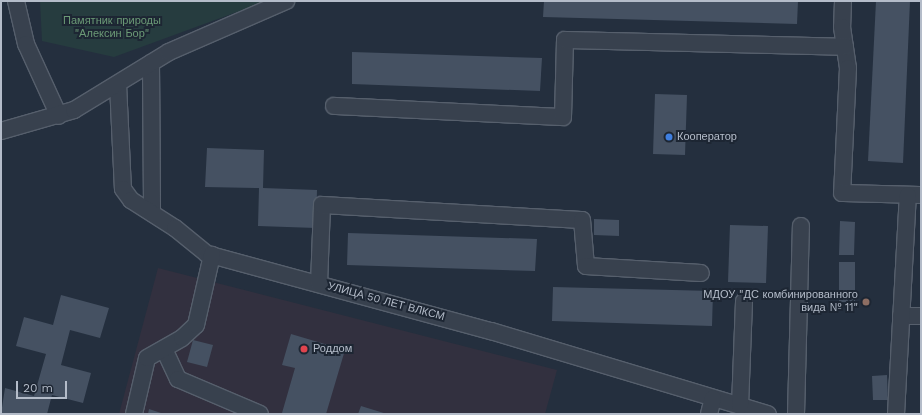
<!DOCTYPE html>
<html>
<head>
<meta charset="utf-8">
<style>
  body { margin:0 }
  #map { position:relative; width:922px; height:415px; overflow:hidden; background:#242f3e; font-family:"Work Sans",sans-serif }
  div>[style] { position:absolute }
  .medical>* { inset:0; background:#32303f }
  .green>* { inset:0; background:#263c3f }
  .building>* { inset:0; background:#455162 }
  .roads { filter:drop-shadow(1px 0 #565f6c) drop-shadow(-1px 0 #565f6c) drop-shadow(0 1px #565f6c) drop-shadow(0 -1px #565f6c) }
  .minor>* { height:16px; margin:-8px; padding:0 8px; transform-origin:8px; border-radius:8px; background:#38414e }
  .dots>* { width:11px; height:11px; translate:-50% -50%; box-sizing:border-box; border:2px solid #1d2633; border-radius:50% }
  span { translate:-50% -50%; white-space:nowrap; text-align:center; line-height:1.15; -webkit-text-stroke:4px #1d2633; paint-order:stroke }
  .park-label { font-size:11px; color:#6b9a76 }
  .poi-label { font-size:11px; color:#b4bcc9 }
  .left { translate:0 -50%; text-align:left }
  .right { translate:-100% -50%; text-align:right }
  .street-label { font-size:11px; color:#b4bcc9 }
  .frame { position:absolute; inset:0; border:2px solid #b4bcc9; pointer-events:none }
  .scale { position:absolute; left:16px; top:381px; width:51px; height:18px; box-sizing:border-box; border:2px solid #b4bcc9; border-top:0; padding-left:5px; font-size:12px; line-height:14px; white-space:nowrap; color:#b4bcc9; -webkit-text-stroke:3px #1d2633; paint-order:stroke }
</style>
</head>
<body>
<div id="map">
  <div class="medical">
    <i style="clip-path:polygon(158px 268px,557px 370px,545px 414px,119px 414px)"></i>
  </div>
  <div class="green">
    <i style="clip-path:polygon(40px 1px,267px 1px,114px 57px,42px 41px)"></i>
  </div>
  <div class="building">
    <i style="clip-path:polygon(544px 1px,798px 1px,797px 24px,543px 17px)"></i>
    <i style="clip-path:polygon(876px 1px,910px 1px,903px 163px,868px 161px)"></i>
    <i style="clip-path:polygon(352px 52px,542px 58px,540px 91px,352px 84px)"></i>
    <i style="clip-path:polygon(655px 94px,687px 95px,685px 155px,653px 154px)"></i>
    <i style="clip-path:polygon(207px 148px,264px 150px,263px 188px,317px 190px,316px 228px,258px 226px,259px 188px,205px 187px)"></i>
    <i style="clip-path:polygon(594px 219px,619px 220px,619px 236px,594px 235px)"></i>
    <i style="clip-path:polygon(840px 221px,855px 222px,854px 255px,839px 255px)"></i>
    <i style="clip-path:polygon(730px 225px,768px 226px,766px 283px,728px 282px)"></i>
    <i style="clip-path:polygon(348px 233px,537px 239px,535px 271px,347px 265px)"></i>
    <i style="clip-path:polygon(839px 262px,855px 262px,855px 302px,839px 302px)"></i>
    <i style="clip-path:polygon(553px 287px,713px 291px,712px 326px,552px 321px)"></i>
    <i style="clip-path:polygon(61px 295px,109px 308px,100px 338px,70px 330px,61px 365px,91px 373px,83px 403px,52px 395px,47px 414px,1px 414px,5px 388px,34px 396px,46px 354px,16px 346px,24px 317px,53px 325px)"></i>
    <i style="clip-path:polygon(291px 334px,345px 350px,326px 414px,282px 413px,295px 368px,282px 365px)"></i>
    <i style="clip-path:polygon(193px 340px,213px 345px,207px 367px,187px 362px)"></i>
    <i style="clip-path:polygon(887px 375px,888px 400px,873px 400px,872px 376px)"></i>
    <i style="clip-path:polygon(361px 406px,387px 414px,358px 414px)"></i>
    <i style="clip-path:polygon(149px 409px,164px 414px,148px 414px)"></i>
  </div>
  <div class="roads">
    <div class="minor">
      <i style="left:16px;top:1px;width:44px;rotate:76.9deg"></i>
      <i style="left:26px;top:44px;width:79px;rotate:65.4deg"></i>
      <i style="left:843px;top:1px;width:26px;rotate:92deg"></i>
      <i style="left:842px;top:27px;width:41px;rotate:81.7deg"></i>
      <i style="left:848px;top:68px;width:125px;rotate:92.7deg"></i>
      <i style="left:842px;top:193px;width:79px;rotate:1.5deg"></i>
      <i style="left:151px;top:63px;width:150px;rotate:89.6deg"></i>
      <i style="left:118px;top:84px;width:105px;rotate:87.3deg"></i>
      <i style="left:123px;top:189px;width:14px;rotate:54deg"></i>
      <i style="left:131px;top:200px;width:52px;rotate:32.5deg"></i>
      <i style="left:175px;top:228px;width:41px;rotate:39.1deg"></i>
      <i style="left:207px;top:254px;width:294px;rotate:15.2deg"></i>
      <i style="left:491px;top:331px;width:289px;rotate:16.7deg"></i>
      <i style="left:334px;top:106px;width:229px;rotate:2.8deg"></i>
      <i style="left:563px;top:117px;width:77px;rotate:-88.5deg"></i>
      <i style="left:565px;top:40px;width:280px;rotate:1.4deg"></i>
      <i style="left:1px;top:131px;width:76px;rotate:-16deg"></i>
      <i style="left:74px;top:110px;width:111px;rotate:-31.4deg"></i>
      <i style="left:169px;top:52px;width:128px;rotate:-23.6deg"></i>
      <i style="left:319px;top:284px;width:79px;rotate:-87.8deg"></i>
      <i style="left:322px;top:205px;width:260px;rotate:3.3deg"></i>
      <i style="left:582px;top:220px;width:46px;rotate:85deg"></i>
      <i style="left:586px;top:266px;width:115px;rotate:3.5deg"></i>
      <i style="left:901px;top:316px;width:20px"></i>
      <i style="left:164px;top:349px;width:33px;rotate:65deg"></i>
      <i style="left:178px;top:379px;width:89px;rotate:23.1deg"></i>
      <i style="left:740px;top:406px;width:105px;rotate:-87.8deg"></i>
      <i style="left:134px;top:414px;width:57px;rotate:-76.9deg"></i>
      <i style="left:147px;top:358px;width:40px;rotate:-29.7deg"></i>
      <i style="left:182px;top:338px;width:19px;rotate:-43deg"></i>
      <i style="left:196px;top:325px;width:72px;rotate:-77.1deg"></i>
      <i style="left:709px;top:414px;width:16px;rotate:-76deg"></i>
      <i style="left:796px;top:414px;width:188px;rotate:-88.5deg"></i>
      <i style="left:896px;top:414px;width:219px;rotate:-86.9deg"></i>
    </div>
  </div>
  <div class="dots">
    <i style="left:669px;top:137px;background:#3f7fe0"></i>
    <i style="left:866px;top:302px;background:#8d6e63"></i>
    <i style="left:304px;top:349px;background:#e0444e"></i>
  </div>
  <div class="park-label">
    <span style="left:112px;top:28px">Памятник природы<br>"Алексин Бор"</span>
  </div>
  <div class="poi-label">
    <span class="left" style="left:677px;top:137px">Кооператор</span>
    <span class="right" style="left:858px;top:302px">МДОУ "ДС комбинированного<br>вида № 11"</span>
    <span class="left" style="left:313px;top:349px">Роддом</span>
  </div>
  <div class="street-label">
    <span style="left:386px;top:302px;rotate:15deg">УЛИЦА 50 ЛЕТ ВЛКСМ</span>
  </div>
  <div class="frame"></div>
  <div class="scale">20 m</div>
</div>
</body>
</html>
